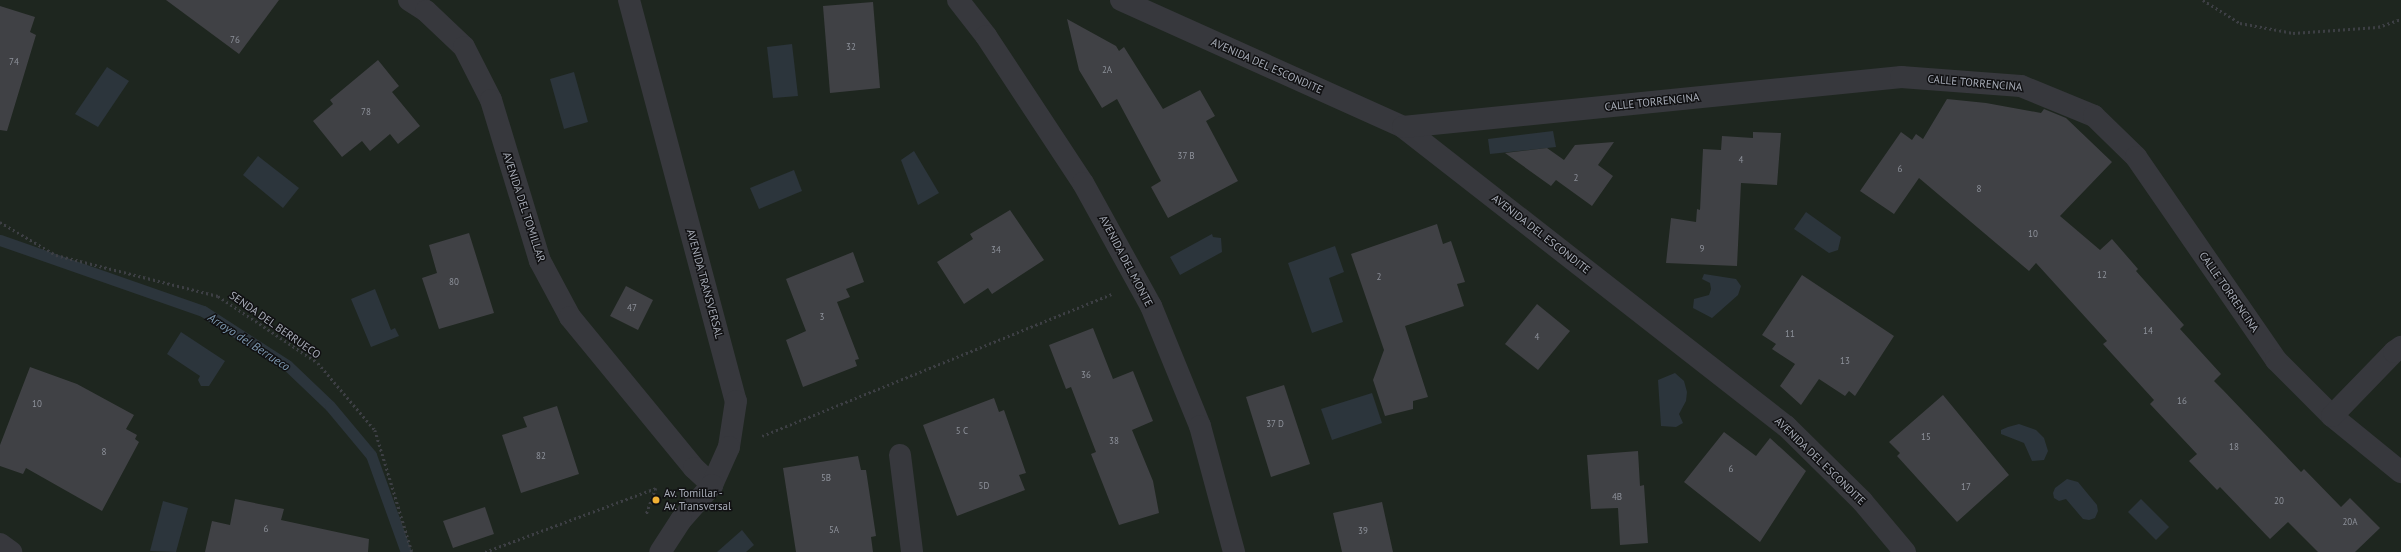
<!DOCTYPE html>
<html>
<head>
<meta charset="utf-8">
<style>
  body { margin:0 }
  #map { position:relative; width:2401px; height:552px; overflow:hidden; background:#161618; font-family:"PT Sans",sans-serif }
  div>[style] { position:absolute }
  .green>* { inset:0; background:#1e261f }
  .water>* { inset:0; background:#2c353c }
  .stream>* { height:11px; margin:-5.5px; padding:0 5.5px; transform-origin:5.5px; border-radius:5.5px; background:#2c353c }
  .building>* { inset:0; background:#404145 }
  .path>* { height:2.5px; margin-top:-1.25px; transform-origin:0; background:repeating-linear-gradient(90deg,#3d3f44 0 2px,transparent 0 5px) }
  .street>* { height:22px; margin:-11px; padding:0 11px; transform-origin:11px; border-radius:11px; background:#37383d }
  .dots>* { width:11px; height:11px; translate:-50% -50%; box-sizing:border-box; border:2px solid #111113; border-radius:50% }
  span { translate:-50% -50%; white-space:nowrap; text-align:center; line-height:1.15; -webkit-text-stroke:3px #111113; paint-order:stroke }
  .number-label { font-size:9px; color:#8e929b }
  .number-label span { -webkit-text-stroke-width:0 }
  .street-label { font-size:11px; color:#a8adb8 }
  .poi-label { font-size:11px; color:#a8adb8 }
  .left { translate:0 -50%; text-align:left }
  .water-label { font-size:12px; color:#7f9bb3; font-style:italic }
</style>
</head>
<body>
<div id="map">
  <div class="green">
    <i style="clip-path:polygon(0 0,2401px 0,2401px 552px,0 552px)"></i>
  </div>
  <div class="water">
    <i style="clip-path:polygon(792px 44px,798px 96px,773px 98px,767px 47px)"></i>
    <i style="clip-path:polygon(107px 67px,129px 81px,98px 127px,75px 114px)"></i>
    <i style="clip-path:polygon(574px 72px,588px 122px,564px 129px,550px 79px)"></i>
    <i style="clip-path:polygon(1553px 131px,1556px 147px,1490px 154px,1488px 139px)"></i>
    <i style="clip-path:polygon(914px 151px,939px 193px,918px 205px,901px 160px)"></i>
    <i style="clip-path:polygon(258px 156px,299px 188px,283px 208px,243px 175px)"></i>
    <i style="clip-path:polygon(794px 170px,802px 191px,759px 209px,750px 188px)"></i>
    <i style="clip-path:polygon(1806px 212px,1841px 237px,1838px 250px,1829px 253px,1794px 229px)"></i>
    <i style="clip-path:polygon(1212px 234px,1213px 237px,1221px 238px,1222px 252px,1180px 275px,1170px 257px)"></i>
    <i style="clip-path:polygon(1335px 246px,1344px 272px,1329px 278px,1343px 322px,1312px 333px,1288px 263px)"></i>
    <i style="clip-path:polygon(1704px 274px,1736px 279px,1741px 286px,1738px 295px,1712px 318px,1693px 308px,1694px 299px,1709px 295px,1711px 289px,1710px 283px,1702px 279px)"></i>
    <i style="clip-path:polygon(375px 289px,391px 330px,395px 328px,399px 336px,371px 347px,351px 299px)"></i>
    <i style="clip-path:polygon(181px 332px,225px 361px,209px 386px,201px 386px,198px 380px,200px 376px,167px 354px)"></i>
    <i style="clip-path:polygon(1675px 373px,1684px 381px,1687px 392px,1686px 401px,1679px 414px,1683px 423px,1676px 427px,1661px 426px,1658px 380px)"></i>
    <i style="clip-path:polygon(1372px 393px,1382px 423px,1332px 440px,1321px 409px)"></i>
    <i style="clip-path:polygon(2019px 424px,2036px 430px,2044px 438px,2048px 451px,2044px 460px,2032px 461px,2024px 443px,2001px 434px,2001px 430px,2008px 427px)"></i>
    <i style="clip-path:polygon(2067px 479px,2078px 482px,2097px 505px,2098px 511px,2095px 518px,2089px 520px,2083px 519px,2066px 499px,2059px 501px,2054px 498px,2053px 493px,2055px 488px)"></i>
    <i style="clip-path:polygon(2141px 499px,2169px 527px,2156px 540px,2128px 512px)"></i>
    <i style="clip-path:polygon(163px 501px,188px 508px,176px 552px,150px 551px)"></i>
    <i style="clip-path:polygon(742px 530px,754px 545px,746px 552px,717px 552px)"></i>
  </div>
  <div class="stream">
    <i style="left:0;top:240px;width:215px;rotate:19.3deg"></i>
    <i style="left:203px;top:311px;width:100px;rotate:32.7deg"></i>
    <i style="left:287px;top:365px;width:59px;rotate:43.6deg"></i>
    <i style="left:330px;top:406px;width:64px;rotate:50.1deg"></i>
    <i style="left:371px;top:455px;width:103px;rotate:70.2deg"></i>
  </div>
  <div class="building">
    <i style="clip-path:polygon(166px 0,279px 0,239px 54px)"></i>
    <i style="clip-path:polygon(873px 2px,880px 88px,830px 93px,823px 6px)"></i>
    <i style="clip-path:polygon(0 6px,35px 17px,30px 32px,36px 35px,7px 131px,0 130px)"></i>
    <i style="clip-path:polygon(1067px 19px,1116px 46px,1119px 51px,1124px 47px,1163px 109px,1200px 90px,1215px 116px,1206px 121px,1238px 181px,1168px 218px,1151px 187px,1161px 181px,1117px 99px,1102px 108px,1079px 70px)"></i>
    <i style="clip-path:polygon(378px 60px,399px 86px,392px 92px,420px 126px,398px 144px,390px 134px,370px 151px,362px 141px,342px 157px,313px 121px,333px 104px,330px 100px)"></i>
    <i style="clip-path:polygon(1947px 99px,1986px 103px,2041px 113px,2044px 109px,2066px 118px,2112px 162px,2060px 216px,2100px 250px,2112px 239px,2138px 269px,2136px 271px,2184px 325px,2180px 329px,2221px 374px,2214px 381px,2223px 390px,2301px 472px,2304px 469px,2341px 507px,2350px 498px,2380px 528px,2355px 552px,2318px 552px,2288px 522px,2270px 539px,2220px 487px,2217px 490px,2189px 461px,2197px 454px,2150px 404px,2154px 400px,2103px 344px,2107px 341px,2036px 263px,2029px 271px,1919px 178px,1894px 214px,1860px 191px,1901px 132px,1912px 140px,1916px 134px,1923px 139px)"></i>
    <i style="clip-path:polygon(1753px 132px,1781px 133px,1777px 185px,1741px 183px,1737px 266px,1666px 263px,1671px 218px,1696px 222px,1697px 209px,1700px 210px,1703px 149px,1721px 150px,1722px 136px,1753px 138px)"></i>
    <i style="clip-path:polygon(1614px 142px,1598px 165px,1613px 176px,1592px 206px,1556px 180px,1551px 186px,1505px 153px,1547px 148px,1564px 160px,1575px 145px)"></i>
    <i style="clip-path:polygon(1010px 210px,1044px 260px,992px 294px,988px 288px,964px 304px,937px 262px,973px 239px,970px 234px)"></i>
    <i style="clip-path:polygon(1437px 224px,1443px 244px,1451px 241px,1465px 282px,1457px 284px,1464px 306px,1405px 326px,1428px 397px,1413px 401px,1413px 409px,1385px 416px,1373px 380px,1384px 350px,1351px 254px)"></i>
    <i style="clip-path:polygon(469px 233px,494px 313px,439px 329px,422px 278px,437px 273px,429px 245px)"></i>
    <i style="clip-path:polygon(853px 252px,864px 282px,846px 289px,850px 297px,837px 302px,859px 359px,855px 360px,857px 366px,803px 387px,786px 340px,806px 331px,786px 279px)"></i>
    <i style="clip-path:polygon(1802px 275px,1894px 336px,1855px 396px,1849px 391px,1845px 396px,1819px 379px,1801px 405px,1780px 386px,1795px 364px,1772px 349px,1776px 344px,1762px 335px)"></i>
    <i style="clip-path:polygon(626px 286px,653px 300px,638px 330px,610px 316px)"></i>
    <i style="clip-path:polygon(1537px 304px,1570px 331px,1538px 370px,1505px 344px)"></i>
    <i style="clip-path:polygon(1093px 328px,1113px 379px,1133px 371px,1153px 421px,1132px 430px,1153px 481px,1159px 513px,1119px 525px,1091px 454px,1096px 452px,1071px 387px,1066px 389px,1049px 345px)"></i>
    <i style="clip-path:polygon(30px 367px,77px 384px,134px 415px,126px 429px,137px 435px,135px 439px,139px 442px,102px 511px,26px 468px,23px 474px,0 466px,0 445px)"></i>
    <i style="clip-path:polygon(1284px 385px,1310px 464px,1271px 477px,1246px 397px)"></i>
    <i style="clip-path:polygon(1943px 395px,2009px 475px,1957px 522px,1897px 456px,1900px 453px,1889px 442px)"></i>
    <i style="clip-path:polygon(994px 398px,999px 412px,1004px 410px,1026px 473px,1019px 475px,1025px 490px,957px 516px,923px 425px)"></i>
    <i style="clip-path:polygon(557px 406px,579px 474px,521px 493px,502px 435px,527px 427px,523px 417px)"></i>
    <i style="clip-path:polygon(1724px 432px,1756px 456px,1770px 438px,1806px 471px,1760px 542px,1684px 482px)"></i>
    <i style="clip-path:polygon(1638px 451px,1640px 486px,1644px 485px,1648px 543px,1620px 545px,1618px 508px,1591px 509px,1587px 455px)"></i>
    <i style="clip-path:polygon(858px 456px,861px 470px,866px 470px,876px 536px,871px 537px,873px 552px,796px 552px,783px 468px)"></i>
    <i style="clip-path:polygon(235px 499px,284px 509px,281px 520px,369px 539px,368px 552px,205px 552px,212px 521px,230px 525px)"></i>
    <i style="clip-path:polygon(1382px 502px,1393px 552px,1342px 552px,1333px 513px)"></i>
    <i style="clip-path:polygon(485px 507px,494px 534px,453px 548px,443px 521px)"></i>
  </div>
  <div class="path">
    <i style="left:2203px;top:0;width:44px;rotate:31.9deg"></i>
    <i style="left:2240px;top:23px;width:54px;rotate:10.7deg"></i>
    <i style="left:2293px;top:33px;width:85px;rotate:-4deg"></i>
    <i style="left:2378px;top:27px;width:24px;rotate:-19deg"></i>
    <i style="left:0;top:222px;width:65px;rotate:30.5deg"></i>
    <i style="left:56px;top:255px;width:167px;rotate:14.2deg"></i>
    <i style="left:218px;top:296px;width:120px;rotate:33.8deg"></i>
    <i style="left:318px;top:363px;width:88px;rotate:49.6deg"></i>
    <i style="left:375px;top:430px;width:127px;rotate:73.1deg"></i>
    <i style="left:762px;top:436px;width:377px;rotate:-22.1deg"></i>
    <i style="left:485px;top:552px;width:183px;rotate:-20.5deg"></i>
    <i style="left:656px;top:488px;width:29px;rotate:110deg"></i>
  </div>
  <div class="street">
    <i style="left:409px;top:0;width:20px;rotate:33deg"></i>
    <i style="left:426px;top:11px;width:52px;rotate:43.5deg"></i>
    <i style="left:464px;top:47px;width:59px;rotate:63deg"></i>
    <i style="left:491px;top:100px;width:168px;rotate:73.1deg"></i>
    <i style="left:540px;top:261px;width:64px;rotate:61.8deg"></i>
    <i style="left:570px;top:317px;width:195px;rotate:50.6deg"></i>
    <i style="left:694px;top:468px;width:25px;rotate:43deg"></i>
    <i style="left:629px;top:0;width:415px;rotate:75.1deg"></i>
    <i style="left:736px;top:401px;width:47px;rotate:98.7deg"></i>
    <i style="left:729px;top:447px;width:42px;rotate:114.1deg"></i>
    <i style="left:712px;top:485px;width:47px;rotate:131.5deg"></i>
    <i style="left:681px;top:520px;width:38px;rotate:123deg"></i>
    <i style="left:958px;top:0;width:46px;rotate:52.1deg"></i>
    <i style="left:986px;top:36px;width:176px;rotate:56.6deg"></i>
    <i style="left:1083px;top:183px;width:141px;rotate:61.1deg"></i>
    <i style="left:1151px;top:306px;width:130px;rotate:67.8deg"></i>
    <i style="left:1200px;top:426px;width:131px;rotate:74.9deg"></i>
    <i style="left:1121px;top:0;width:309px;rotate:24.2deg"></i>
    <i style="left:1403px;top:127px;width:486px;rotate:38deg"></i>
    <i style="left:1786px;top:426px;width:107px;rotate:44.6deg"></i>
    <i style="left:1862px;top:501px;width:67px;rotate:49.9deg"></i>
    <i style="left:1403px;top:127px;width:501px;rotate:-5.73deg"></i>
    <i style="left:1901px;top:77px;width:120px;rotate:4.3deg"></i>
    <i style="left:2021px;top:86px;width:79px;rotate:22.3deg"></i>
    <i style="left:2094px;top:116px;width:59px;rotate:44.3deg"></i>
    <i style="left:2136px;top:157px;width:247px;rotate:55.4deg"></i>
    <i style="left:2276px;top:360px;width:79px;rotate:45deg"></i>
    <i style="left:2332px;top:416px;width:89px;rotate:39.1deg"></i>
    <i style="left:2332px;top:416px;width:89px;rotate:-45.9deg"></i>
    <i style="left:2394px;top:352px;width:9px;rotate:-36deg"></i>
    <i style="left:900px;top:455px;width:98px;rotate:82.9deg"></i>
    <i style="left:0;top:544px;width:14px;rotate:36deg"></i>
  </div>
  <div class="dots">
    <i style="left:656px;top:500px;background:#f2b134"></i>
  </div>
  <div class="number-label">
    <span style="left:235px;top:40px">76</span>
    <span style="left:851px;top:47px">32</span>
    <span style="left:14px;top:62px">74</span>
    <span style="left:1107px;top:70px">2A</span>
    <span style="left:366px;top:112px">78</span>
    <span style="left:1186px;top:156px">37 B</span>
    <span style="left:1741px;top:160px">4</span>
    <span style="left:1900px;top:169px">6</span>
    <span style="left:1576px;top:178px">2</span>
    <span style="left:1979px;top:189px">8</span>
    <span style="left:2033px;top:234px">10</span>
    <span style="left:1702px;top:249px">9</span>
    <span style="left:996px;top:250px">34</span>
    <span style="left:2102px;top:275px">12</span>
    <span style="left:1379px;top:277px">2</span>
    <span style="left:454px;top:282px">80</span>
    <span style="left:632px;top:308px">47</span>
    <span style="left:822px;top:317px">3</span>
    <span style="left:2148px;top:331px">14</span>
    <span style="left:1790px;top:334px">11</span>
    <span style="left:1537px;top:337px">4</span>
    <span style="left:1845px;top:361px">13</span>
    <span style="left:1086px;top:375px">36</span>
    <span style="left:2182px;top:401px">16</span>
    <span style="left:37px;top:404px">10</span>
    <span style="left:1275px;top:424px">37 D</span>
    <span style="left:962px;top:431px">5 C</span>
    <span style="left:1926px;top:437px">15</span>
    <span style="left:1114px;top:441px">38</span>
    <span style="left:2234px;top:447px">18</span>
    <span style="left:104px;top:452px">8</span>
    <span style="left:541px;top:456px">82</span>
    <span style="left:1731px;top:469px">6</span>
    <span style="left:826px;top:478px">5B</span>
    <span style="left:984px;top:486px">5D</span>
    <span style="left:1966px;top:487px">17</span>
    <span style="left:1617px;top:497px">4B</span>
    <span style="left:2279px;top:501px">20</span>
    <span style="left:2350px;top:522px">20A</span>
    <span style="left:266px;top:529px">6</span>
    <span style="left:834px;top:530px">5A</span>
    <span style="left:1363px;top:531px">39</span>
  </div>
  <div class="street-label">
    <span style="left:1267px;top:66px;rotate:24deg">AVENIDA DEL ESCONDITE</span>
    <span style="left:1975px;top:83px;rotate:5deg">CALLE TORRENCINA</span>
    <span style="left:1652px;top:102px;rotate:-6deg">CALLE TORRENCINA</span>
    <span style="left:524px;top:207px;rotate:72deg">AVENIDA DEL TOMILLAR</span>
    <span style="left:1541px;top:234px;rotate:38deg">AVENIDA DEL ESCONDITE</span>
    <span style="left:1126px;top:261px;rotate:62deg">AVENIDA DEL MONTE</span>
    <span style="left:705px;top:284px;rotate:75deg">AVENIDA TRANSVERSAL</span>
    <span style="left:2229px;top:292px;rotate:55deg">CALLE TORRENCINA</span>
    <span style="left:275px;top:325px;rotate:35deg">SENDA DEL BERRUECO</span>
    <span style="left:1820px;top:461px;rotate:44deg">AVENIDA DEL ESCONDITE</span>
  </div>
  <div class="poi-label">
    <span class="left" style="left:664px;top:500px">Av. Tomillar -<br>Av. Transversal</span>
  </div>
  <div class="water-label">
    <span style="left:249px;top:342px;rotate:33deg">Arroyo del Berrueco</span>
  </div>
</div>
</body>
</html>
